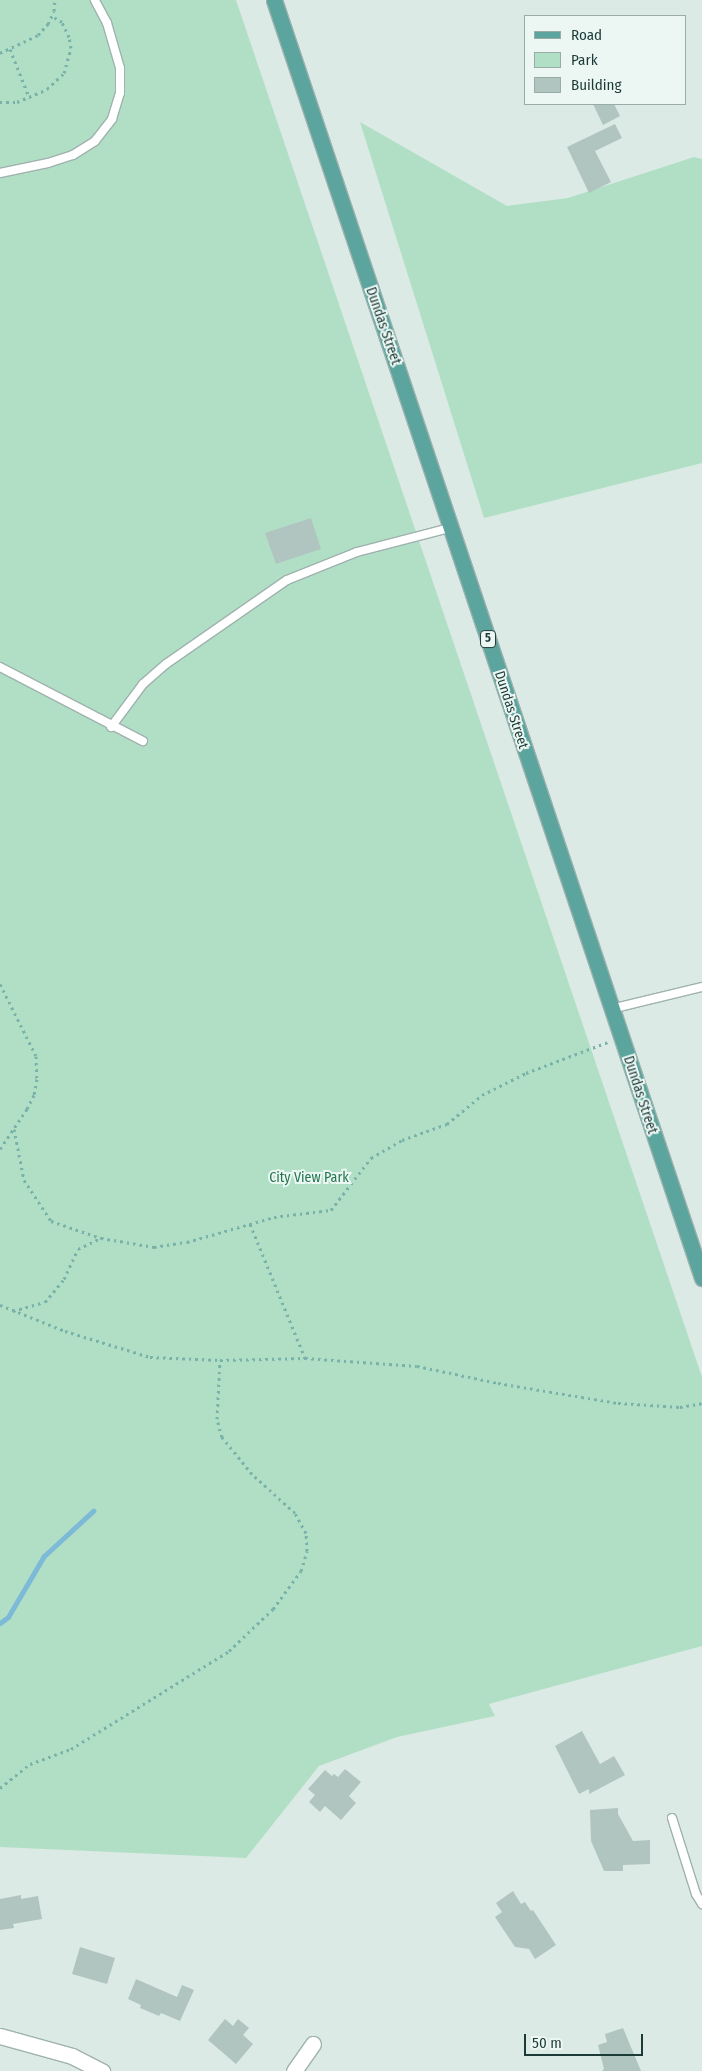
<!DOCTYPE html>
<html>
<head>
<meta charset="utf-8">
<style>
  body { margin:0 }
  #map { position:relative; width:702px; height:2071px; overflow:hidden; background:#dceae6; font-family:"Fira Sans Condensed",sans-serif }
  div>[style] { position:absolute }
  .green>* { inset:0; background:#b1dfc5 }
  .stream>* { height:5px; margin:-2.5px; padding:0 2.5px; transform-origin:2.5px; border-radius:2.5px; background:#7cbad7 }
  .building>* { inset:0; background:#b1c5c0 }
  .path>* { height:3px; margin-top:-1.5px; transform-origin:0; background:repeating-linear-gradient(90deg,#78b2a9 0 2.5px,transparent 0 6.5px) }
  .roads { filter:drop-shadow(1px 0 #9fb2ae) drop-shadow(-1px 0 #9fb2ae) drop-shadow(0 1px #9fb2ae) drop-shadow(0 -1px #9fb2ae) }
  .lane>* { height:8px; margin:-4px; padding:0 4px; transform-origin:4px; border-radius:4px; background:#fff }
  .street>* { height:15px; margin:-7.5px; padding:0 7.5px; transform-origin:7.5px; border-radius:7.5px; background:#fff }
  .primary>* { height:15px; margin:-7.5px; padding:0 7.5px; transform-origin:7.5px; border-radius:7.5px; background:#5ba59e }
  span { translate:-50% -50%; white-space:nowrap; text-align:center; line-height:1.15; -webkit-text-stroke:4px #ecf7f3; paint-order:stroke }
  .shield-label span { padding:1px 4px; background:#ecf7f3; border:1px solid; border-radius:4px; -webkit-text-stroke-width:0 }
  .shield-label { font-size:12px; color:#1c3b37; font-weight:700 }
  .street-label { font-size:14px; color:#1c3b37 }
  .park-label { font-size:14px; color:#227550 }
  .legend { position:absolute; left:524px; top:15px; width:162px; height:90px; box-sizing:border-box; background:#ecf7f3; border:1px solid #99aca8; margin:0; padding:6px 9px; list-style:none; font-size:15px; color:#1c3b37 }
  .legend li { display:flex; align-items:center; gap:10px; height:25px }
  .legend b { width:25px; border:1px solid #99aca8 }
  .scale { position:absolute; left:524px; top:2034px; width:119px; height:22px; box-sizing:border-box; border:2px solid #1c3b37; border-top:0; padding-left:6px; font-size:15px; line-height:18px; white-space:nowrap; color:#1c3b37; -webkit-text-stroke:4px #ecf7f3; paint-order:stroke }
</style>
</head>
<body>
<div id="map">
  <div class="green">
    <i style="clip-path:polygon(0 0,236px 0,702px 1377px,702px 1646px,489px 1704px,495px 1716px,397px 1737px,319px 1766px,246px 1858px,0 1847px)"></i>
    <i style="clip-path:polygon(360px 122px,507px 206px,568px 198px,694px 157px,702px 159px,702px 463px,484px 518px)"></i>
  </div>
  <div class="stream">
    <i style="left:0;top:1623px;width:10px;rotate:-37deg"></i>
    <i style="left:8px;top:1617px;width:71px;rotate:-59.5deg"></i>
    <i style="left:44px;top:1556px;width:67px;rotate:-42.6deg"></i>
  </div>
  <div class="building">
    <i style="clip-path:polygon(593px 104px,614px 104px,620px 116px,603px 125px)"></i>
    <i style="clip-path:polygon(615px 124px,622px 138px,595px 151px,611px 182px,589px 193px,567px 147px)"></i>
    <i style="clip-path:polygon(311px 518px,321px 549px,276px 564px,265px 533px)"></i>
    <i style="clip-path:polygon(582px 1731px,600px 1764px,614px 1756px,625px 1775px,589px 1794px,589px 1789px,579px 1794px,555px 1746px)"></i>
    <i style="clip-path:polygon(345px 1769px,361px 1782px,349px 1796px,356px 1803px,341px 1820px,325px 1806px,320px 1812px,309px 1802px,315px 1795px,308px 1789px,325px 1770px,332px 1776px,334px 1774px,338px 1777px)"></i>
    <i style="clip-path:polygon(618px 1808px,618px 1814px,633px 1841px,650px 1840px,650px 1864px,623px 1865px,623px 1871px,604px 1871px,591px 1841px,590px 1810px)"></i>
    <i style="clip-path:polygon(513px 1891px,521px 1904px,525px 1902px,531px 1911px,533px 1910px,556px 1945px,535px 1959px,529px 1949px,515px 1947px,495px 1917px,502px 1912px,496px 1903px)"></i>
    <i style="clip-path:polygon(21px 1895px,21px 1899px,38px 1896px,42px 1919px,13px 1924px,14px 1928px,0 1930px,0 1899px)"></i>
    <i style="clip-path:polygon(80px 1947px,115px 1958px,107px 1984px,72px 1974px)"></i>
    <i style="clip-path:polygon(136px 1979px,177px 1997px,182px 1985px,194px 1990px,180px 2021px,161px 2013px,159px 2016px,140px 2008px,141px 2005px,128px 1999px)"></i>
    <i style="clip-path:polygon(225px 2019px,233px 2026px,238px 2019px,249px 2028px,243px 2035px,253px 2044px,236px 2064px,208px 2040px)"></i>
    <i style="clip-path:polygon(623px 2028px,641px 2071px,602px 2071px,604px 2069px,598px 2045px,607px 2042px,605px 2034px)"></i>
  </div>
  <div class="path">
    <i style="left:10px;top:49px;width:52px;rotate:68.4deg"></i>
    <i style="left:0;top:53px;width:42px;rotate:-25.3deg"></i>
    <i style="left:38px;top:35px;width:15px;rotate:-48deg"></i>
    <i style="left:48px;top:24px;width:14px;rotate:-65deg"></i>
    <i style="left:54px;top:11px;width:11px;rotate:-85deg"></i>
    <i style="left:0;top:102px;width:17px"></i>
    <i style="left:17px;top:102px;width:33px;rotate:-23deg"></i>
    <i style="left:47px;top:89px;width:23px;rotate:-43deg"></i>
    <i style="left:64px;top:73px;width:26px;rotate:-74deg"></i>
    <i style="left:71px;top:48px;width:11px;rotate:-100deg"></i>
    <i style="left:69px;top:37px;width:17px;rotate:-115deg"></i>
    <i style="left:62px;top:22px;width:12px;rotate:-149deg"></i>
    <i style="left:0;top:984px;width:80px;rotate:63.4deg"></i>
    <i style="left:36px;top:1056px;width:23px;rotate:88deg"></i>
    <i style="left:37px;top:1079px;width:16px;rotate:101deg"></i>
    <i style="left:34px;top:1095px;width:16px;rotate:117deg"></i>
    <i style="left:27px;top:1109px;width:48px;rotate:124deg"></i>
    <i style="left:14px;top:1129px;width:52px;rotate:78.9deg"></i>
    <i style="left:24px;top:1180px;width:49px;rotate:56.6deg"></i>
    <i style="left:51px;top:1221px;width:53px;rotate:18.8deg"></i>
    <i style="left:250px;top:1224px;width:145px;rotate:67.7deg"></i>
    <i style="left:0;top:1305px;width:70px;rotate:21.8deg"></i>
    <i style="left:65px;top:1331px;width:89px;rotate:17deg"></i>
    <i style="left:150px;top:1357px;width:70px;rotate:2.5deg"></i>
    <i style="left:220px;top:1360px;width:85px;rotate:-1.3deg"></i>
    <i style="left:305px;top:1358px;width:112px;rotate:4.1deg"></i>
    <i style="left:417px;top:1366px;width:83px;rotate:11.9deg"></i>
    <i style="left:498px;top:1383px;width:122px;rotate:9.5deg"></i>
    <i style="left:618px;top:1403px;width:62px;rotate:3.7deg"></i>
    <i style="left:680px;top:1407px;width:22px;rotate:-10deg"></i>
    <i style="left:13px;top:1311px;width:33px;rotate:-16deg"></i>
    <i style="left:45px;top:1302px;width:30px;rotate:-50deg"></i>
    <i style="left:64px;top:1279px;width:33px;rotate:-65deg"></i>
    <i style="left:78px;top:1249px;width:25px;rotate:-26deg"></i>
    <i style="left:101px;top:1238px;width:54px;rotate:9.6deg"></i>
    <i style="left:154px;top:1247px;width:33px;rotate:-9deg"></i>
    <i style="left:187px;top:1242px;width:91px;rotate:-16deg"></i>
    <i style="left:274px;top:1217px;width:57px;rotate:-7deg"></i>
    <i style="left:331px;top:1210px;width:66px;rotate:-52.4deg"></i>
    <i style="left:371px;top:1158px;width:36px;rotate:-30deg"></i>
    <i style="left:402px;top:1140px;width:48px;rotate:-19.6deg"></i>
    <i style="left:447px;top:1124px;width:45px;rotate:-39.6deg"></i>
    <i style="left:482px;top:1095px;width:49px;rotate:-26.6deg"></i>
    <i style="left:526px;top:1073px;width:88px;rotate:-20.7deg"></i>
    <i style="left:0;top:1788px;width:38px;rotate:-39deg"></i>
    <i style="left:30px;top:1764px;width:44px;rotate:-20.1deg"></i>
    <i style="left:71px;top:1749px;width:186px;rotate:-31.8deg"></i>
    <i style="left:229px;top:1651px;width:61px;rotate:-43.7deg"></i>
    <i style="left:273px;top:1609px;width:47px;rotate:-53.6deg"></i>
    <i style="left:301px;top:1571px;width:21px;rotate:-73deg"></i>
    <i style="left:307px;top:1551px;width:18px;rotate:-93deg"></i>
    <i style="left:306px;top:1533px;width:23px;rotate:-119deg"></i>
    <i style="left:295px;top:1513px;width:58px;rotate:-137.8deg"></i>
    <i style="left:252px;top:1474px;width:48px;rotate:-129deg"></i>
    <i style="left:222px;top:1437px;width:19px;rotate:-106deg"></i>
    <i style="left:217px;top:1419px;width:59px;rotate:-87.1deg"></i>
  </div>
  <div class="roads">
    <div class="lane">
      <i style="left:0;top:173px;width:49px;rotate:-11.8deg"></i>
      <i style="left:48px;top:163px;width:26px;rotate:-18deg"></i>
      <i style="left:73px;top:155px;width:26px;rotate:-32deg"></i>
      <i style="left:95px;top:141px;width:28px;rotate:-52deg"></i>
      <i style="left:112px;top:119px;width:27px;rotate:-73deg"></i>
      <i style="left:120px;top:93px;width:25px;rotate:-90deg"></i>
      <i style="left:120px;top:68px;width:47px;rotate:-106.1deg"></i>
      <i style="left:107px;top:23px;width:26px;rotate:-118deg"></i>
      <i style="left:0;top:667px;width:161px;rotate:27.4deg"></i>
      <i style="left:111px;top:727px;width:54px;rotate:-53.3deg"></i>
      <i style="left:143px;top:684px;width:30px;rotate:-41deg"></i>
      <i style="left:166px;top:664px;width:147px;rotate:-34.8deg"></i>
      <i style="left:287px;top:580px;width:75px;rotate:-21.8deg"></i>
      <i style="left:357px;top:552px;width:96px;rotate:-14.5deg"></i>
      <i style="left:611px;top:1009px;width:94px;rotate:-13.6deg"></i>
      <i style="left:672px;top:1818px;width:80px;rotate:72.5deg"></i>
      <i style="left:696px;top:1894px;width:12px;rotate:59deg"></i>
    </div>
    <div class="street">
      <i style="left:0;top:2036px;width:75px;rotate:15.5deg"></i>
      <i style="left:72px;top:2056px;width:34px;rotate:27deg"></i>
      <i style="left:294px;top:2071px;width:33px;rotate:-55deg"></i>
    </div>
    <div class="primary">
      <i style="left:274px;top:0;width:1348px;rotate:71.48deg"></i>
    </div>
  </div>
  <div class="shield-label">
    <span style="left:488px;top:639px">5</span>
  </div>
  <div class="street-label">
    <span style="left:383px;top:326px;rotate:71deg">Dundas Street</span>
    <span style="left:511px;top:710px;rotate:72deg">Dundas Street</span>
    <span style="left:640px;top:1095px;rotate:72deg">Dundas Street</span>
  </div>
  <div class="park-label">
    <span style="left:309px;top:1178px">City View Park</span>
  </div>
  <ul class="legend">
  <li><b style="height:6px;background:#5ba59e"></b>Road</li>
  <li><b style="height:14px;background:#b1dfc5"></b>Park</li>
  <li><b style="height:14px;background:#b1c5c0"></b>Building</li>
  </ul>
  <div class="scale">50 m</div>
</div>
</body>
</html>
